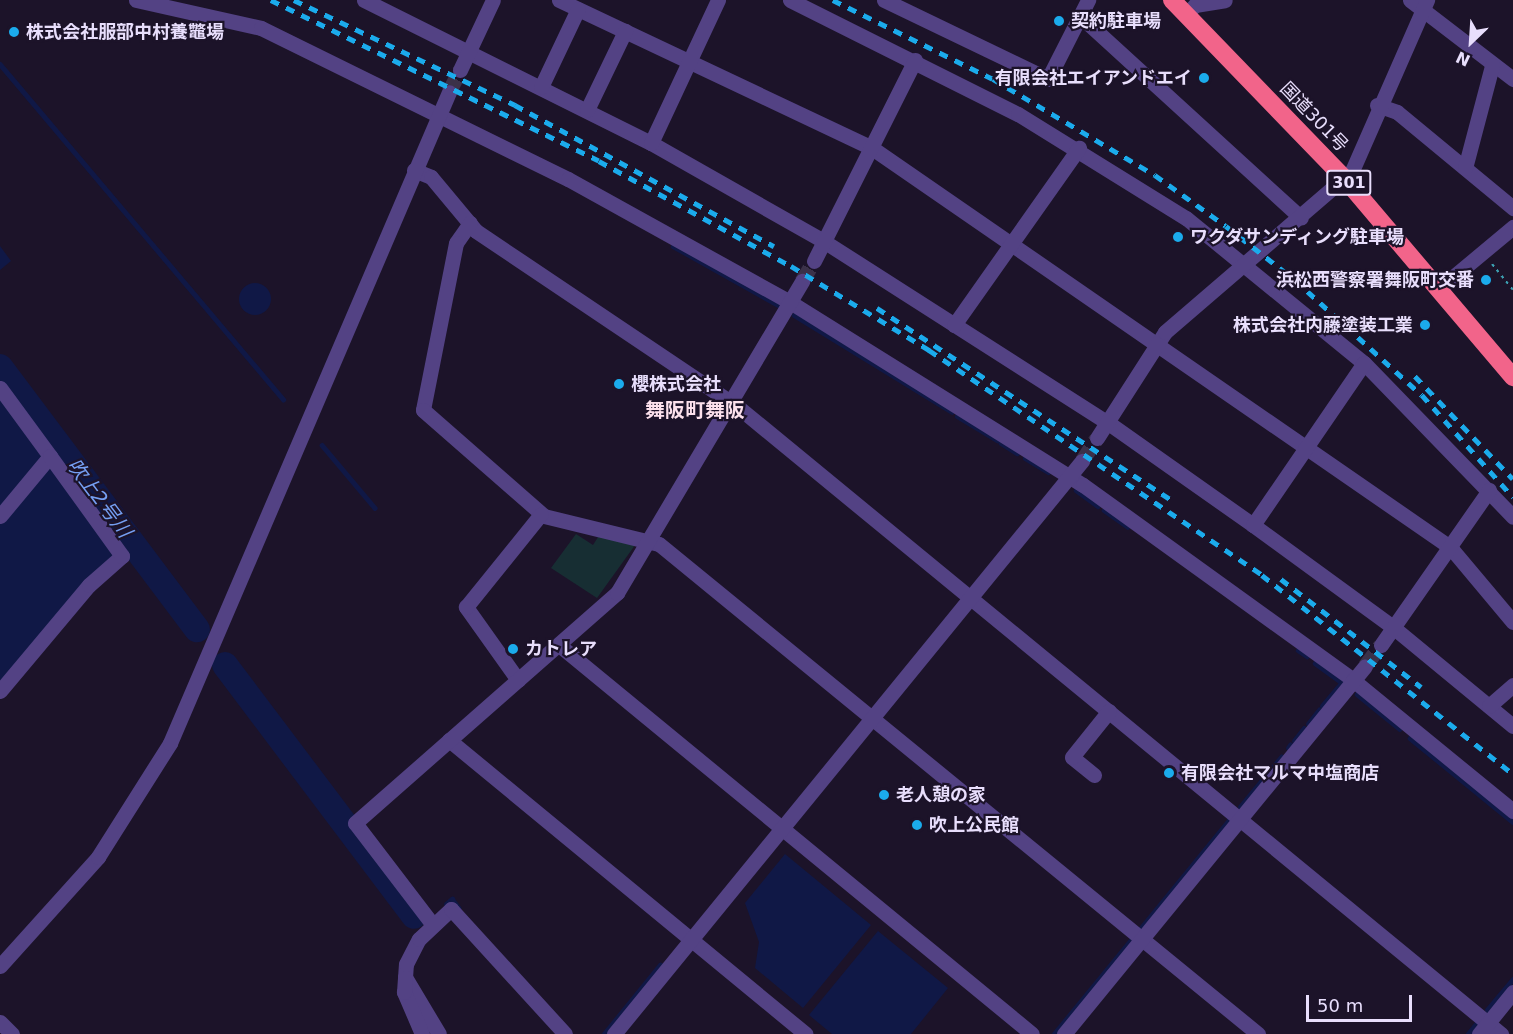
<!DOCTYPE html>
<html>
<head>
<meta charset="utf-8">
<style>
  body { margin:0 }
  #map { position:relative; width:1513px; height:1034px; overflow:hidden; background:#1c1329; font-family:"DejaVu Sans","Noto Sans JP",sans-serif }
  div>[style] { position:absolute }
  .green>* { inset:0; background:#172e33 }
  .water>* { inset:0; background:#101846 }
  .round { border-radius:50% }
  .stream>* { height:4.5px; margin:-2.25px; padding:0 2.25px; transform-origin:2.25px; border-radius:2.25px; background:#101846 }
  .river>* { height:26px; margin:-13px; padding:0 13px; transform-origin:13px; border-radius:13px; background:#101846 }
  .minor-tunnel>* { height:15px; margin-top:-7.5px; transform-origin:0; background:repeating-linear-gradient(90deg,#3b3149 0 15px,transparent 0 23px) }
  .path>* { height:2px; margin-top:-1px; transform-origin:0; background:repeating-linear-gradient(90deg,#3ca1b3 0 3px,transparent 0 7.5px) }
  .minor>* { height:15px; margin:-7.5px; padding:0 7.5px; transform-origin:7.5px; border-radius:7.5px; background:#534284 }
  .highway>* { height:18px; margin:-9px; padding:0 9px; transform-origin:9px; border-radius:9px; background:#f2648a }
  .rail>* { height:4.5px; margin-top:-2.25px; transform-origin:0; background:repeating-linear-gradient(90deg,#1babec 0 9px,transparent 0 17px) }
  .dots>* { width:16px; height:16px; translate:-50% -50%; box-sizing:border-box; border:3px solid #1c1329; border-radius:50% }
  span { translate:-50% -50%; white-space:nowrap; text-align:center; line-height:1.15; -webkit-text-stroke:4.5px #1c1329; paint-order:stroke }
  .shield-label span { padding:2px 4px; background:#1c1329; border:2px solid; border-radius:4px; -webkit-text-stroke-width:0 }
  .shield-label { font-size:16px; color:#e8defc; font-weight:700 }
  .poi-label { font-size:18px; color:#e8defc; font-weight:700 }
  .left { translate:0 -50%; text-align:left }
  .right { translate:-100% -50%; text-align:right }
  .street-label { font-size:18px; color:#e8defc }
  .neighbourhood-label { font-size:20px; color:#fce0ec; font-weight:700 }
  .water-label { font-size:20px; color:#759ff3; font-style:italic }
  .north { position:absolute; left:1441px; top:12px; width:60px; height:60px; -webkit-text-stroke:4px #1c1329; paint-order:stroke; rotate:205deg; font-size:16px; font-weight:700; line-height:24px; text-align:center; color:#e8defc }
  .north::after { content:''; display:block; margin:auto; width:21px; height:27px; background:#e8defc; clip-path:polygon(50% 0,100% 100%,50% 72%,0 100%) }
  .scale { position:absolute; left:1306px; top:995px; width:106px; height:27px; box-sizing:border-box; border:3px solid #e8defc; border-top:0; padding-left:8px; font-size:18px; line-height:21px; white-space:nowrap; color:#e8defc; -webkit-text-stroke:4px #1c1329; paint-order:stroke }
</style>
</head>
<body>
<div id="map">
  <div class="green">
    <i style="clip-path:polygon(576px 534px,593px 545px,600px 534px,638px 541px,597px 598px,551px 568px)"></i>
    <i style="clip-path:polygon(232px 686px,393px 895px,393px 901px,387px 900px,231px 693px)"></i>
  </div>
  <div class="water">
    <i style="clip-path:polygon(0 246px,11px 261px,0 270px)"></i>
    <i class="round" style="left:239px;top:283px;width:32px;height:32px"></i>
    <i style="clip-path:polygon(0 385px,123px 551px,0 694px)"></i>
    <i style="clip-path:polygon(785px 854px,871px 925px,803px 1008px,755px 968px,759px 942px,745px 903px)"></i>
    <i style="clip-path:polygon(878px 931px,948px 988px,911px 1034px,832px 1034px,809px 1015px)"></i>
  </div>
  <div class="stream">
    <i style="left:0;top:64px;width:439px;rotate:49.8deg"></i>
    <i style="left:673px;top:246px;width:123px;rotate:29.3deg"></i>
    <i style="left:794px;top:315px;width:185px;rotate:31.5deg"></i>
    <i style="left:957px;top:416px;width:47px;rotate:31deg"></i>
    <i style="left:1001px;top:443px;width:19px;rotate:32deg"></i>
    <i style="left:322px;top:445px;width:82px;rotate:49.9deg"></i>
    <i style="left:1025px;top:458px;width:27px;rotate:31deg"></i>
    <i style="left:1076px;top:490px;width:27px;rotate:36deg"></i>
    <i style="left:1104px;top:510px;width:29px;rotate:35deg"></i>
    <i style="left:1298px;top:650px;width:11px;rotate:34deg"></i>
    <i style="left:1315px;top:663px;width:32px;rotate:36deg"></i>
    <i style="left:1357px;top:694px;width:55px;rotate:39.1deg"></i>
    <i style="left:1322px;top:706px;width:30px;rotate:-50deg"></i>
    <i style="left:1308px;top:724px;width:18px;rotate:-52deg"></i>
    <i style="left:1410px;top:738px;width:133px;rotate:39.2deg"></i>
    <i style="left:1294px;top:741px;width:16px;rotate:-52deg"></i>
    <i style="left:1288px;top:748px;width:4px;rotate:-56deg"></i>
    <i style="left:1240px;top:807px;width:65px;rotate:-50.6deg"></i>
    <i style="left:446px;top:904px;width:8px;rotate:-40deg"></i>
    <i style="left:452px;top:899px;width:11px;rotate:52deg"></i>
    <i style="left:414px;top:916px;width:2px"></i>
    <i style="left:1141px;top:928px;width:139px;rotate:-50.8deg"></i>
    <i style="left:1487px;top:1010px;width:40px;rotate:-50deg"></i>
    <i style="left:604px;top:1034px;width:89px;rotate:-50.9deg"></i>
    <i style="left:1054px;top:1034px;width:122px;rotate:-50.7deg"></i>
    <i style="left:1468px;top:1034px;width:14px;rotate:-51deg"></i>
  </div>
  <div class="river">
    <i style="left:0;top:367px;width:328px;rotate:53.1deg"></i>
    <i style="left:225px;top:665px;width:314px;rotate:53deg"></i>
  </div>
  <div class="minor-tunnel">
    <i style="left:449px;top:92px;width:25px;rotate:-63deg"></i>
    <i style="left:802px;top:281px;width:23px;rotate:-59deg"></i>
    <i style="left:1082px;top:461px;width:27px;rotate:-57deg"></i>
    <i style="left:1365px;top:666px;width:26px;rotate:-53deg"></i>
  </div>
  <div class="path">
    <i style="left:1492px;top:264px;width:33px;rotate:51deg"></i>
  </div>
  <div class="minor">
    <i style="left:136px;top:0;width:128px;rotate:12.6deg"></i>
    <i style="left:261px;top:28px;width:342px;rotate:26.2deg"></i>
    <i style="left:568px;top:179px;width:254px;rotate:29deg"></i>
    <i style="left:790px;top:302px;width:345px;rotate:32deg"></i>
    <i style="left:1083px;top:485px;width:333px;rotate:35.8deg"></i>
    <i style="left:1353px;top:680px;width:207px;rotate:39.3deg"></i>
    <i style="left:364px;top:0;width:321px;rotate:26.5deg"></i>
    <i style="left:651px;top:143px;width:200px;rotate:29.6deg"></i>
    <i style="left:825px;top:242px;width:335px;rotate:32.6deg"></i>
    <i style="left:1107px;top:422px;width:179px;rotate:35.2deg"></i>
    <i style="left:1253px;top:525px;width:175px;rotate:36.1deg"></i>
    <i style="left:1394px;top:628px;width:154px;rotate:39.5deg"></i>
    <i style="left:559px;top:0;width:346px;rotate:25.3deg"></i>
    <i style="left:872px;top:148px;width:702px;rotate:34.62deg"></i>
    <i style="left:1450px;top:547px;width:98px;rotate:50deg"></i>
    <i style="left:790px;top:0;width:255px;rotate:26.6deg"></i>
    <i style="left:1018px;top:114px;width:198px;rotate:31.8deg"></i>
    <i style="left:1186px;top:218px;width:230px;rotate:39.2deg"></i>
    <i style="left:1364px;top:363px;width:214px;rotate:45.9deg"></i>
    <i style="left:884px;top:0;width:182px;rotate:25.7deg"></i>
    <i style="left:1048px;top:79px;width:89px;rotate:-63.1deg"></i>
    <i style="left:1410px;top:0;width:130px;rotate:37.5deg"></i>
    <i style="left:1186px;top:14px;width:13px;rotate:-45deg"></i>
    <i style="left:1195px;top:5px;width:30px;rotate:-9deg"></i>
    <i style="left:1080px;top:16px;width:299px;rotate:42.4deg"></i>
    <i style="left:460px;top:70px;width:77px;rotate:-64.8deg"></i>
    <i style="left:541px;top:87px;width:86px;rotate:-64.6deg"></i>
    <i style="left:1377px;top:105px;width:21px;rotate:19deg"></i>
    <i style="left:1397px;top:112px;width:151px;rotate:39.6deg"></i>
    <i style="left:587px;top:110px;width:88px;rotate:-64.3deg"></i>
    <i style="left:651px;top:143px;width:158px;rotate:-64.9deg"></i>
    <i style="left:1465px;top:168px;width:106px;rotate:-75.2deg"></i>
    <i style="left:414px;top:170px;width:18px;rotate:22deg"></i>
    <i style="left:431px;top:177px;width:70px;rotate:50.2deg"></i>
    <i style="left:476px;top:231px;width:316px;rotate:33.9deg"></i>
    <i style="left:738px;top:407px;width:988px;rotate:39.41deg"></i>
    <i style="left:470px;top:223px;width:24px;rotate:125deg"></i>
    <i style="left:456px;top:243px;width:170px;rotate:101.2deg"></i>
    <i style="left:423px;top:410px;width:161px;rotate:41.2deg"></i>
    <i style="left:544px;top:516px;width:118px;rotate:13.7deg"></i>
    <i style="left:659px;top:544px;width:774px;rotate:39.28deg"></i>
    <i style="left:814px;top:261px;width:225px;rotate:-63.3deg"></i>
    <i style="left:1441px;top:287px;width:94px;rotate:-39.8deg"></i>
    <i style="left:954px;top:325px;width:217px;rotate:-54.8deg"></i>
    <i style="left:0;top:388px;width:84px;rotate:53.7deg"></i>
    <i style="left:50px;top:456px;width:78px;rotate:129.8deg"></i>
    <i style="left:1097px;top:438px;width:126px;rotate:-57.3deg"></i>
    <i style="left:1165px;top:332px;width:247px;rotate:-40.7deg"></i>
    <i style="left:1352px;top:171px;width:187px;rotate:-66.3deg"></i>
    <i style="left:1253px;top:525px;width:196px;rotate:-55.6deg"></i>
    <i style="left:559px;top:645px;width:612px;rotate:39.43deg"></i>
    <i style="left:1381px;top:645px;width:189px;rotate:-55.1deg"></i>
    <i style="left:518px;top:680px;width:90px;rotate:-125.5deg"></i>
    <i style="left:466px;top:607px;width:119px;rotate:-51.1deg"></i>
    <i style="left:0;top:691px;width:138px;rotate:-50deg"></i>
    <i style="left:89px;top:585px;width:44px;rotate:-41.3deg"></i>
    <i style="left:122px;top:556px;width:123px;rotate:-125.8deg"></i>
    <i style="left:1489px;top:706px;width:32px;rotate:-41deg"></i>
    <i style="left:449px;top:740px;width:462px;rotate:39.5deg"></i>
    <i style="left:1094px;top:775px;width:28px;rotate:-141deg"></i>
    <i style="left:1072px;top:757px;width:59px;rotate:-51.2deg"></i>
    <i style="left:433px;top:925px;width:128px;rotate:-127.4deg"></i>
    <i style="left:355px;top:823px;width:349px;rotate:-41.3deg"></i>
    <i style="left:617px;top:593px;width:363px;rotate:-59.3deg"></i>
    <i style="left:0;top:966px;width:147px;rotate:-48deg"></i>
    <i style="left:98px;top:857px;width:135px;rotate:-57.7deg"></i>
    <i style="left:170px;top:743px;width:708px;rotate:-66.8deg"></i>
    <i style="left:405px;top:977px;width:66px;rotate:59.2deg"></i>
    <i style="left:0;top:1022px;width:17px;rotate:45deg"></i>
    <i style="left:422px;top:1034px;width:46px;rotate:-113.2deg"></i>
    <i style="left:404px;top:992px;width:28px;rotate:-86deg"></i>
    <i style="left:406px;top:964px;width:28px;rotate:-63deg"></i>
    <i style="left:419px;top:939px;width:44px;rotate:-43.2deg"></i>
    <i style="left:451px;top:909px;width:169px;rotate:47.6deg"></i>
    <i style="left:614px;top:1034px;width:740px;rotate:-50.76deg"></i>
    <i style="left:1064px;top:1034px;width:475px;rotate:-50.7deg"></i>
    <i style="left:1479px;top:1034px;width:54px;rotate:-51deg"></i>
  </div>
  <div class="highway">
    <i style="left:1172px;top:0;width:249px;rotate:46deg"></i>
    <i style="left:1345px;top:179px;width:260px;rotate:49.7deg"></i>
  </div>
  <div class="rail">
    <i style="left:271px;top:0;width:365px;rotate:26.1deg"></i>
    <i style="left:599px;top:161px;width:219px;rotate:28.7deg"></i>
    <i style="left:791px;top:266px;width:162px;rotate:31.3deg"></i>
    <i style="left:929px;top:350px;width:402px;rotate:34deg"></i>
    <i style="left:1262px;top:575px;width:320px;rotate:38.4deg"></i>
    <i style="left:294px;top:0;width:245px;rotate:25.4deg"></i>
    <i style="left:515px;top:105px;width:295px;rotate:28.6deg"></i>
    <i style="left:833px;top:0;width:178px;rotate:26.3deg"></i>
    <i style="left:993px;top:79px;width:188px;rotate:30.7deg"></i>
    <i style="left:1155px;top:175px;width:87px;rotate:35.7deg"></i>
    <i style="left:1226px;top:226px;width:88px;rotate:38deg"></i>
    <i style="left:1295px;top:280px;width:171px;rotate:42.2deg"></i>
    <i style="left:1422px;top:395px;width:137px;rotate:48.3deg"></i>
    <i style="left:877px;top:308px;width:351px;rotate:33.1deg"></i>
    <i style="left:1415px;top:376px;width:142px;rotate:46.4deg"></i>
    <i style="left:1281px;top:579px;width:177px;rotate:37.6deg"></i>
  </div>
  <div class="dots">
    <i style="left:1059px;top:21px;background:#1babec"></i>
    <i style="left:14px;top:32px;background:#1babec"></i>
    <i style="left:1204px;top:78px;background:#1babec"></i>
    <i style="left:1178px;top:237px;background:#1babec"></i>
    <i style="left:1486px;top:280px;background:#1babec"></i>
    <i style="left:1425px;top:325px;background:#1babec"></i>
    <i style="left:619px;top:384px;background:#1babec"></i>
    <i style="left:513px;top:649px;background:#1babec"></i>
    <i style="left:1169px;top:773px;background:#1babec"></i>
    <i style="left:884px;top:795px;background:#1babec"></i>
    <i style="left:917px;top:825px;background:#1babec"></i>
  </div>
  <div class="shield-label">
    <span style="left:1349px;top:183px">301</span>
  </div>
  <div class="poi-label">
    <span class="left" style="left:1071px;top:21px">契約駐車場</span>
    <span class="left" style="left:26px;top:32px">株式会社服部中村養鼈場</span>
    <span class="right" style="left:1192px;top:78px">有限会社エイアンドエイ</span>
    <span class="left" style="left:1190px;top:237px">ワクダサンディング駐車場</span>
    <span class="right" style="left:1474px;top:280px">浜松西警察署舞阪町交番</span>
    <span class="right" style="left:1413px;top:325px">株式会社内藤塗装工業</span>
    <span class="left" style="left:631px;top:384px">櫻株式会社</span>
    <span class="left" style="left:525px;top:649px">カトレア</span>
    <span class="left" style="left:1181px;top:773px">有限会社マルマ中塩商店</span>
    <span class="left" style="left:896px;top:795px">老人憩の家</span>
    <span class="left" style="left:929px;top:825px">吹上公民館</span>
  </div>
  <div class="street-label">
    <span style="left:1314px;top:117px;rotate:46deg">国道301号</span>
  </div>
  <div class="neighbourhood-label">
    <span style="left:695px;top:410px">舞阪町舞阪</span>
  </div>
  <div class="water-label">
    <span style="left:99px;top:498px;rotate:53deg">吹上2号川</span>
  </div>
  <div class="north">N</div>
  <div class="scale">50 m</div>
</div>
</body>
</html>
